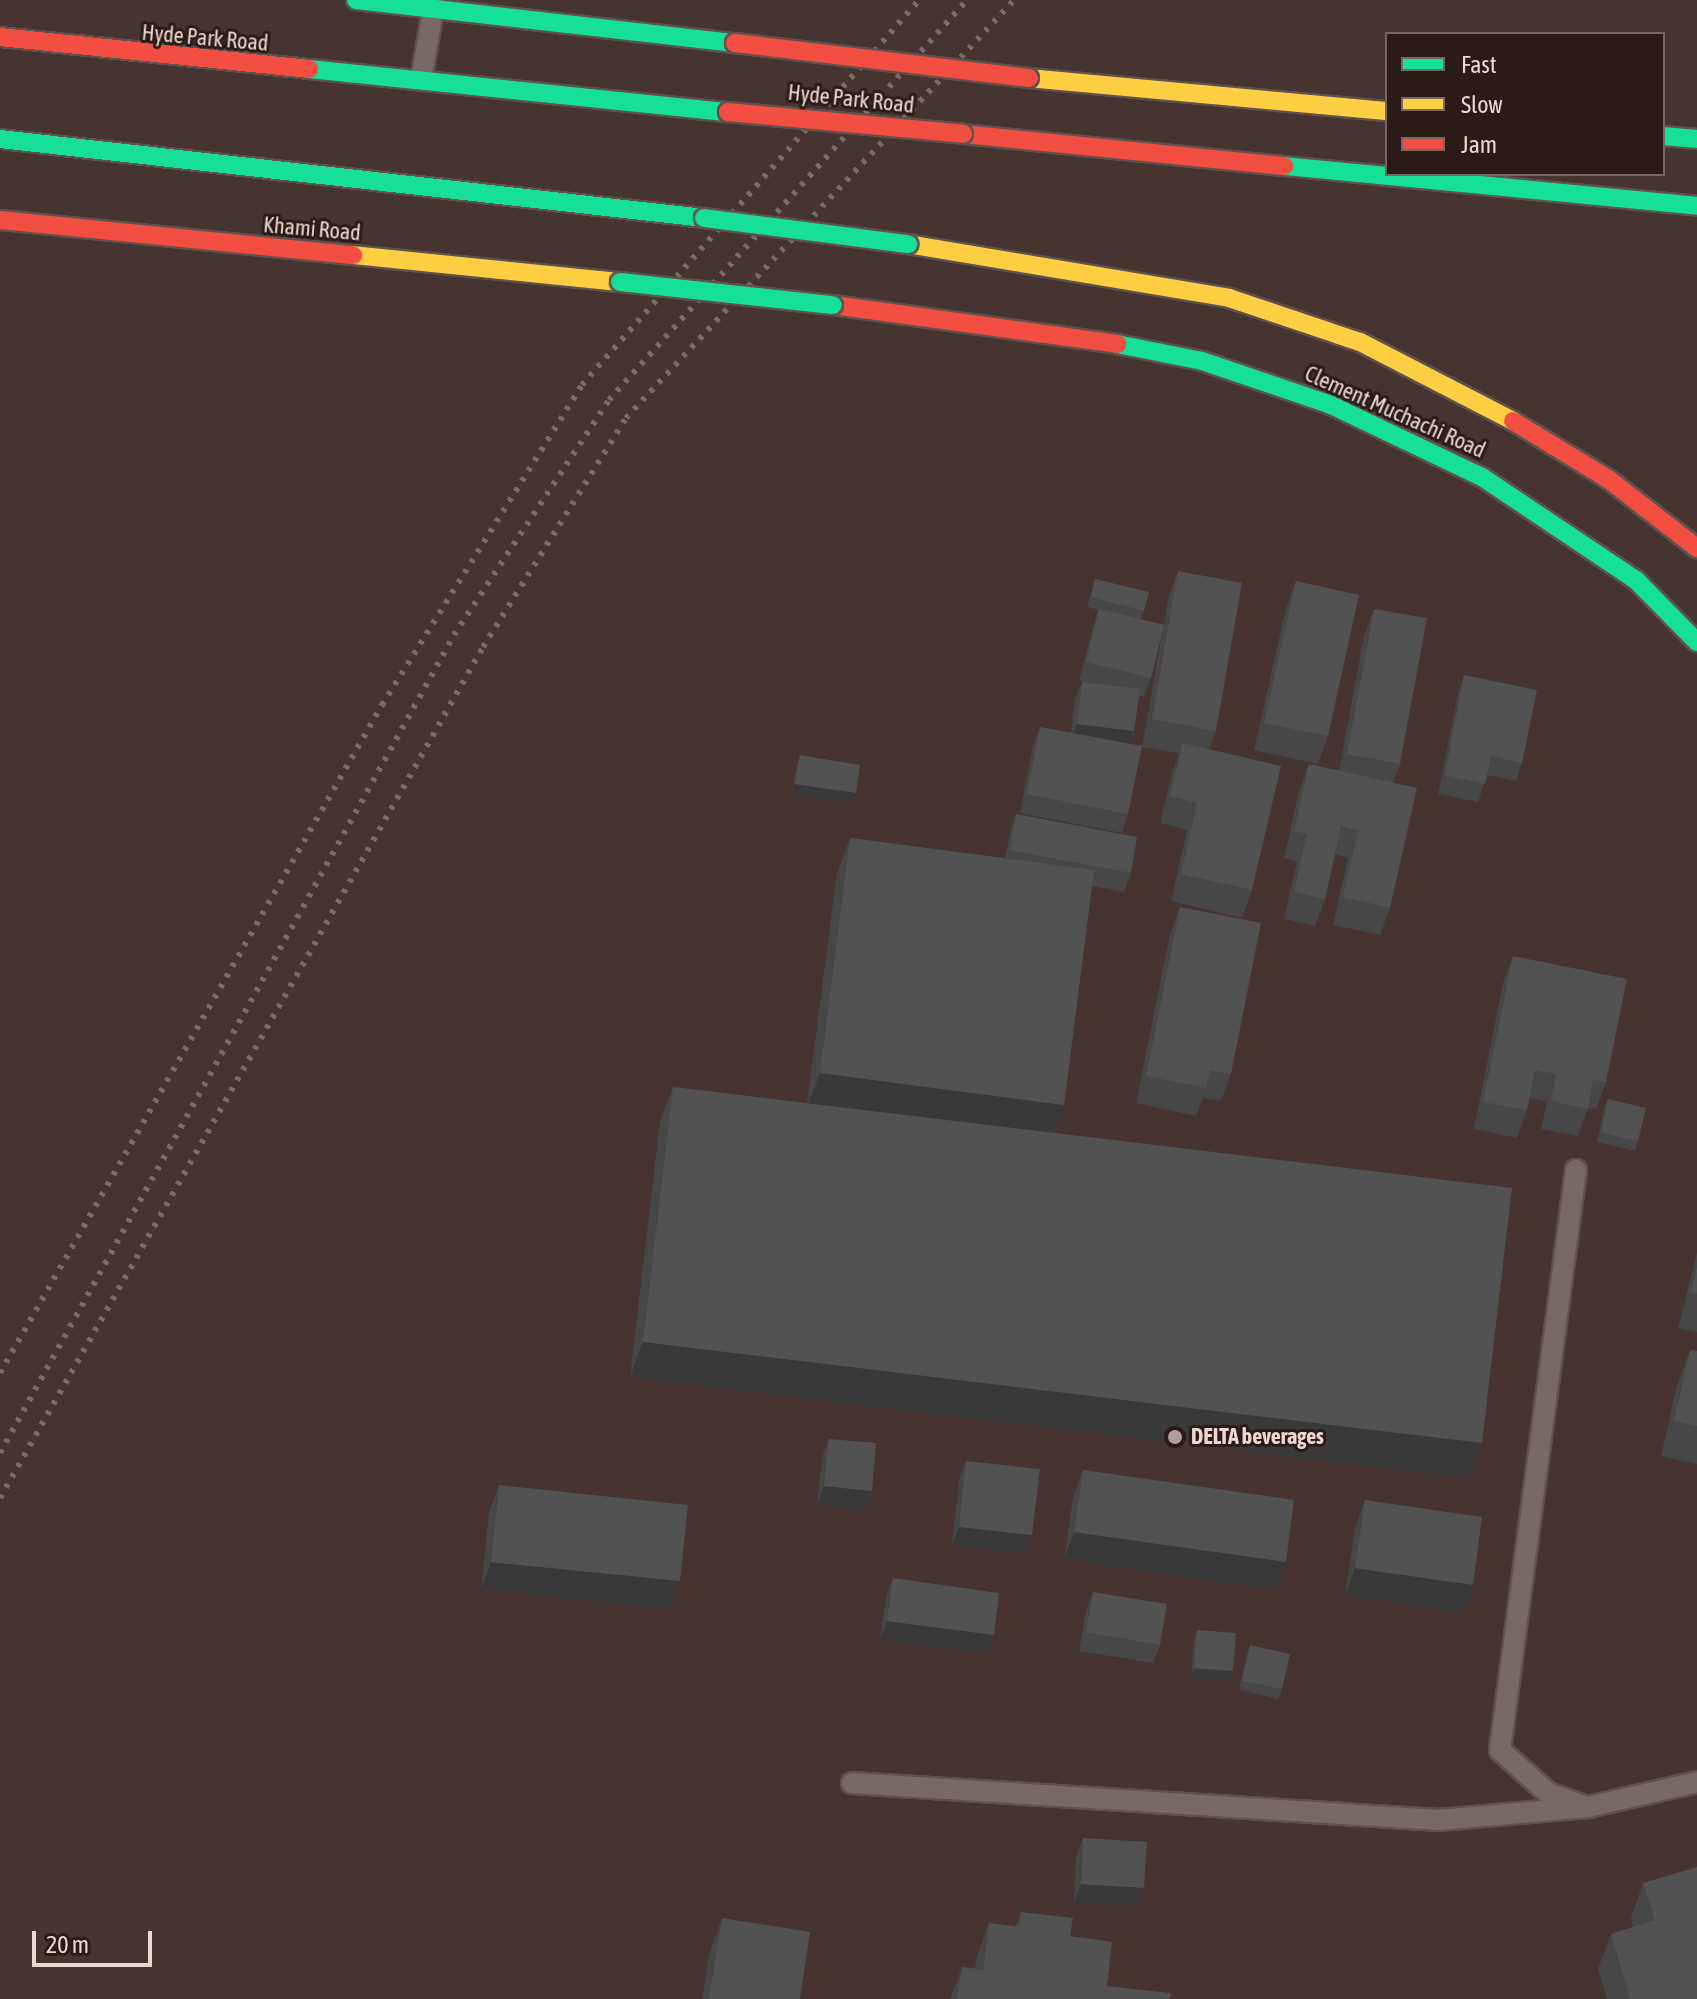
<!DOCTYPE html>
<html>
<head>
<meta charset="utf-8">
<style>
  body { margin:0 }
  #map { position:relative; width:1697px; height:1999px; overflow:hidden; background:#45342f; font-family:"Asap Condensed",sans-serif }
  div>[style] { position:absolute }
  .roads { filter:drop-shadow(2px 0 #60514d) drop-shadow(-2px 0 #60514d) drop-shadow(0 2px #60514d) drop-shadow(0 -2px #60514d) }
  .lane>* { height:20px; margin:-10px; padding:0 10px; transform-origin:10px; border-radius:10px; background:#776a66 }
  .fast>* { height:18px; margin:-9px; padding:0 9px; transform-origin:9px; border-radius:9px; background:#16e098 }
  .slow>* { height:18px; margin:-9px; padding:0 9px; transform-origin:9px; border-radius:9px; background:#ffcf43 }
  .jam>* { height:18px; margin:-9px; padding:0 9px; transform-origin:9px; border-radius:9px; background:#f24e42 }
  .rail>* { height:6px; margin-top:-3px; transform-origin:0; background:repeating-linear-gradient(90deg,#796b68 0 4px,transparent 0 12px) }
  .bridges { filter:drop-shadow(2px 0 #60514d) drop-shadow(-2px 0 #60514d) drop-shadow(0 2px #60514d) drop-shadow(0 -2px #60514d) }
  .fast-bridge>* { height:18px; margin:-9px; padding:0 9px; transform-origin:9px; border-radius:9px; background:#16e098 }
  .jam-bridge>* { height:18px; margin:-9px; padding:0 9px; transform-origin:9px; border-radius:9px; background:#f24e42 }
  .wall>* { inset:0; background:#474747 }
  .shaded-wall>* { inset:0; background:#393939 }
  .building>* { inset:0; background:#525252 }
  .dots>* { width:22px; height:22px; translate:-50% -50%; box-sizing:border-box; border:4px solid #2a1b17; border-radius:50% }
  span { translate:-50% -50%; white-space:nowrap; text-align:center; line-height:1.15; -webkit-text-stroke:6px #2a1b17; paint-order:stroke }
  .street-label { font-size:22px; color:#ecd6d0 }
  .poi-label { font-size:22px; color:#ecd6d0; font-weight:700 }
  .left { translate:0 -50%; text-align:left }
  .legend { position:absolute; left:1385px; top:32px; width:280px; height:144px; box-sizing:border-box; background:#2a1b17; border:2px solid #786661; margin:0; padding:10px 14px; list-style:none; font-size:24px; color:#ecd6d0 }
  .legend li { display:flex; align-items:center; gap:16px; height:40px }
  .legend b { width:40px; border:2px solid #786661 }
  .scale { position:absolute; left:32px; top:1931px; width:120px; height:36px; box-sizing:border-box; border:4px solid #ecd6d0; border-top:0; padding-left:10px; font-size:24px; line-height:28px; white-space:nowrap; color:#ecd6d0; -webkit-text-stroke:6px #2a1b17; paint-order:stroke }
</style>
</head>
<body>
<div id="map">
  <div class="roads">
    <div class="lane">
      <i style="left:421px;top:80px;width:76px;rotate:-80.2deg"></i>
      <i style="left:1576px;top:1170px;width:585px;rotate:97.47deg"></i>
      <i style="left:1500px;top:1750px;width:64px;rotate:41.9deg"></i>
      <i style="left:1548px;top:1793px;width:38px;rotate:20deg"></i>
      <i style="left:852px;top:1783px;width:588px;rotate:3.61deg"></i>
      <i style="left:1439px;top:1820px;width:150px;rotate:-5deg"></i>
      <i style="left:1588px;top:1807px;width:112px;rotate:-12.9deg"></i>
    </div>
    <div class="fast">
      <i style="left:356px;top:0;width:381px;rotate:6.5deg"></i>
      <i style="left:309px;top:69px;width:421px;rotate:5.9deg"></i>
      <i style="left:1663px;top:136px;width:34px;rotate:5deg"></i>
      <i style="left:0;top:139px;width:708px;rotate:6.4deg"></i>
      <i style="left:1284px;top:166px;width:415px;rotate:5.5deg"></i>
      <i style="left:1117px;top:344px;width:87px;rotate:11.3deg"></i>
      <i style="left:1202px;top:361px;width:136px;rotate:18.8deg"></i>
      <i style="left:1331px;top:405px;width:167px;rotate:25.5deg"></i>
      <i style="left:1482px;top:477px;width:185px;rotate:33.8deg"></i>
      <i style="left:1636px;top:580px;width:87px;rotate:45.5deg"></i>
    </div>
    <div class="slow">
      <i style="left:1029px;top:78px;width:360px;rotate:5.3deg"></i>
      <i style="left:908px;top:244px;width:326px;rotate:9.5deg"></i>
      <i style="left:1229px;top:298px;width:138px;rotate:18.6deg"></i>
      <i style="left:1360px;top:342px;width:172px;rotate:27.3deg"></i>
      <i style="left:353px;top:255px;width:268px;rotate:5.8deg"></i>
    </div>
    <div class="jam">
      <i style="left:0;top:37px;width:311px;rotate:5.9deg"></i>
      <i style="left:963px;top:134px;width:323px;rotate:5.7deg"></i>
      <i style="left:0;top:220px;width:355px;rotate:5.7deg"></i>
      <i style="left:833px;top:305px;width:287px;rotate:7.8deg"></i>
      <i style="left:1513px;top:421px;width:111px;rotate:31.4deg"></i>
      <i style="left:1608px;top:479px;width:113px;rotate:37.8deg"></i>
    </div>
  </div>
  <div class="rail">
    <i style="left:0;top:1373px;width:770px;rotate:-60.24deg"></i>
    <i style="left:382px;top:705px;width:377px;rotate:-58deg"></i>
    <i style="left:582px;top:385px;width:512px;rotate:-48.8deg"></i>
    <i style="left:0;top:1453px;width:936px;rotate:-60.97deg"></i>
    <i style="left:454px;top:635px;width:282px;rotate:-56.6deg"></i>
    <i style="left:609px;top:400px;width:537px;rotate:-48.17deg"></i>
    <i style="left:0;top:1498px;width:979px;rotate:-60.42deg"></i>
    <i style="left:483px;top:647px;width:270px;rotate:-58deg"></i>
    <i style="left:626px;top:418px;width:570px;rotate:-47.13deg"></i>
  </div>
  <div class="bridges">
    <div class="fast-bridge">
      <i style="left:704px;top:218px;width:206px;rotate:7.3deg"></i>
      <i style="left:620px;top:282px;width:214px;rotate:6.2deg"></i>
    </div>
    <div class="jam-bridge">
      <i style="left:735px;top:43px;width:296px;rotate:6.8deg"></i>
      <i style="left:728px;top:112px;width:236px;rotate:5.3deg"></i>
    </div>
  </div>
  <div class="wall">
    <i style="clip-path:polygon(1178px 571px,1216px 731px,1209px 749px,1252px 890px,1242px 918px,1171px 901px,1187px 830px,1160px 823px,1173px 770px,1179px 753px,1142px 747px,1163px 629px,1151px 678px,1144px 697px,1139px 696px,1134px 731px,1130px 744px,1128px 814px,1122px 833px,1020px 813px,1033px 746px,1040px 727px,1071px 733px,1075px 700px,1082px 682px,1084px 682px,1079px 681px,1093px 627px,1099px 610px,1087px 607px,1095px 579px,1144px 611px,1141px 619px,1164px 625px,1168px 599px)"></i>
    <i style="clip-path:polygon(1296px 581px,1328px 736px,1318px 764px,1254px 750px,1286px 608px)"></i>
    <i style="clip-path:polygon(1374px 609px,1400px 764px,1393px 783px,1390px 908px,1380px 935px,1333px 925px,1348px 858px,1335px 854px,1325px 899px,1315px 926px,1284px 919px,1297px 861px,1284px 858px,1299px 791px,1309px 764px,1339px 771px,1364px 636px)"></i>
    <i style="clip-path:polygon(1464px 675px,1522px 763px,1516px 781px,1487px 775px,1478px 802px,1438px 794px,1458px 694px)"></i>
    <i style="clip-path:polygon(800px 755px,853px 803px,792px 794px,797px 765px)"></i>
    <i style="clip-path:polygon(1016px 814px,1131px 873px,1124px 892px,1092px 886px,1064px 1105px,1054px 1133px,1469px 1478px,630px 1377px,660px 1122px,673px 1087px,807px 1103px,837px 873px,850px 838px,1005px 858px,1010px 833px)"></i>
    <i style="clip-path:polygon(1180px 907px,1231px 1074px,1221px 1101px,1203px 1098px,1196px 1116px,1136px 1103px,1170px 934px)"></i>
    <i style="clip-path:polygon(1513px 956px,1606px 1082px,1596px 1109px,1588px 1108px,1578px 1136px,1541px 1129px,1547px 1101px,1529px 1098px,1527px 1110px,1517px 1138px,1474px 1129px,1503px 983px)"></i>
    <i style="clip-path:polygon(1608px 1099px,1638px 1141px,1635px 1151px,1597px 1142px,1604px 1108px)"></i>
    <i style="clip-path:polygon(1697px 1252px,1697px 1332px,1678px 1328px)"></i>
    <i style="clip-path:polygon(1690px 1350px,1697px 1351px,1697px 1464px,1661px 1456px,1677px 1385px)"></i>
    <i style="clip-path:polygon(829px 1439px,872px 1491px,865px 1510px,817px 1505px,822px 1457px)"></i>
    <i style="clip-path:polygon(966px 1461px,1026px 1553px,952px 1545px,959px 1480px)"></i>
    <i style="clip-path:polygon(1083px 1470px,1276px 1590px,1064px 1559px,1073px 1498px)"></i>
    <i style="clip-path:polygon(499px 1485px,670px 1609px,481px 1589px,489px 1512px)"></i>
    <i style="clip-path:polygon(1365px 1500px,1463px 1612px,1345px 1595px,1355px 1528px)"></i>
    <i style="clip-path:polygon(893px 1578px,994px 1635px,987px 1654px,880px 1640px,886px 1597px)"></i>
    <i style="clip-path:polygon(1093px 1592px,1160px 1645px,1153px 1663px,1079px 1651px,1086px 1611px)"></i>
    <i style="clip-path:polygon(1197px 1630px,1229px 1680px,1191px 1677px,1194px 1640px)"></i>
    <i style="clip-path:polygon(1250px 1645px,1282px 1689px,1278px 1699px,1239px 1690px,1247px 1654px)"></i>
    <i style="clip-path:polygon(1083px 1838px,1137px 1906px,1074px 1903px,1076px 1857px)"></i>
    <i style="clip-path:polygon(1643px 1883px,1697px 1999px,1607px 1999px,1598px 1969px,1611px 1934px,1633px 1927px,1631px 1918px)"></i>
    <i style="clip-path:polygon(1021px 1912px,1070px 1936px,1107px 1986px,1170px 1999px,950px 1999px,962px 1967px,975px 1968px,976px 1959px,989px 1923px,1016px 1926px)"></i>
    <i style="clip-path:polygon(722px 1918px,800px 1999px,702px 1999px,709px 1954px)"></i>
  </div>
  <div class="shaded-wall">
    <i style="clip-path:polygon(1077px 724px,1134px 731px,1128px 750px,1070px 742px)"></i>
    <i style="clip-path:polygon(795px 784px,856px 793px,853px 803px,792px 794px)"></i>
    <i style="clip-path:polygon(820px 1073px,1064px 1105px,1051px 1140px,807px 1108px)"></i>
    <i style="clip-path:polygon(643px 1342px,1482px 1443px,1469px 1478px,630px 1377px)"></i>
    <i style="clip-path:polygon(824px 1486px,872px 1491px,865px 1510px,817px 1505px)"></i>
    <i style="clip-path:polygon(959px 1527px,1032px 1535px,1026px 1553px,952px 1545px)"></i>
    <i style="clip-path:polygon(1074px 1532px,1286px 1562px,1276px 1590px,1064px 1559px)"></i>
    <i style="clip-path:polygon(491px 1562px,680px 1581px,670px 1609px,481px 1589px)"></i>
    <i style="clip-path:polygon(1355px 1568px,1473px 1585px,1463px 1612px,1345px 1595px)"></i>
    <i style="clip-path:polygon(887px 1621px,994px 1635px,987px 1654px,880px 1640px)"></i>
    <i style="clip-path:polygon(1194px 1668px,1233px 1671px,1229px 1680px,1191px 1677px)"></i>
    <i style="clip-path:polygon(1081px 1884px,1144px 1888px,1137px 1906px,1074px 1903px)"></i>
  </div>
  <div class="building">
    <i style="clip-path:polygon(1178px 571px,1242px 583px,1216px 731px,1152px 719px)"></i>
    <i style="clip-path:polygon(1095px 579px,1149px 592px,1144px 611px,1091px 597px)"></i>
    <i style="clip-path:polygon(1296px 581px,1359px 595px,1328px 736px,1264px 723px)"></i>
    <i style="clip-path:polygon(1099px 609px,1164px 625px,1151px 678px,1086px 662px)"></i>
    <i style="clip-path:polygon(1374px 609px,1427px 618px,1400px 764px,1347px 754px)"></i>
    <i style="clip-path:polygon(1464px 675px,1537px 690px,1522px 763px,1491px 756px,1485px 784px,1445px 775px)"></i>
    <i style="clip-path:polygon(1082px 682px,1140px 689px,1134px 731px,1077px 724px)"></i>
    <i style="clip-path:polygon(1040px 727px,1142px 746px,1128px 814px,1027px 794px)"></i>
    <i style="clip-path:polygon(1183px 743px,1281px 766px,1252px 890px,1181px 874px,1197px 803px,1170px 796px)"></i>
    <i style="clip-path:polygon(800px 755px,860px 765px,856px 793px,795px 784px)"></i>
    <i style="clip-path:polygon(1309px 764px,1417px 788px,1390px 908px,1343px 897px,1358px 830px,1341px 826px,1325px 899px,1294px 892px,1307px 834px,1294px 831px)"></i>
    <i style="clip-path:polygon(1016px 814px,1137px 837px,1131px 873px,1010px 850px)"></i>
    <i style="clip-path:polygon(850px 838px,1094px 870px,1064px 1105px,820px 1073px)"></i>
    <i style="clip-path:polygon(1180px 907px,1261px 923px,1231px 1074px,1210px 1070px,1206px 1088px,1146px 1076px)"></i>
    <i style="clip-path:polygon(1513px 956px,1627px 979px,1606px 1082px,1593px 1080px,1588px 1109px,1551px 1101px,1556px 1074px,1535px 1070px,1527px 1110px,1483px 1102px)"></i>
    <i style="clip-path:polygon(673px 1087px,1512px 1188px,1482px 1443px,643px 1342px)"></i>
    <i style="clip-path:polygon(1608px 1099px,1646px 1108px,1638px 1141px,1601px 1133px)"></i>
    <i style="clip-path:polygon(1697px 1267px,1697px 1294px,1691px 1292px)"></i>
    <i style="clip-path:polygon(1690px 1350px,1697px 1351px,1697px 1426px,1674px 1421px)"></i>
    <i style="clip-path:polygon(829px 1439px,876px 1443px,872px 1491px,824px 1486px)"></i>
    <i style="clip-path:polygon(966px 1461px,1040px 1469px,1032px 1535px,959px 1527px)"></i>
    <i style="clip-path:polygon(1083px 1470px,1294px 1500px,1286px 1562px,1074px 1532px)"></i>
    <i style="clip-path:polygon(499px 1485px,688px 1505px,680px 1581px,491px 1562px)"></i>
    <i style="clip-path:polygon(1365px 1500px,1482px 1517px,1473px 1585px,1355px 1568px)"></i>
    <i style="clip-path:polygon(893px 1578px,999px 1593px,994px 1635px,887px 1621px)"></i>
    <i style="clip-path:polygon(1093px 1592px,1167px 1604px,1160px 1645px,1086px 1632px)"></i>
    <i style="clip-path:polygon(1197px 1630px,1236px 1633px,1233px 1671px,1194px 1668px)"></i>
    <i style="clip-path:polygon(1250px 1645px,1290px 1654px,1282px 1689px,1242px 1681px)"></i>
    <i style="clip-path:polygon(1083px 1838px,1147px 1842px,1144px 1888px,1081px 1884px)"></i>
    <i style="clip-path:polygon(1697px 1867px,1697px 1999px,1630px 1999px,1611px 1934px,1655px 1920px,1643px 1883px)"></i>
    <i style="clip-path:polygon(1021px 1912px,1073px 1918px,1070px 1936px,1112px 1942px,1107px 1986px,1171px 1993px,1170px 1999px,957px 1999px,962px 1967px,983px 1970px,989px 1923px,1020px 1927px)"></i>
    <i style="clip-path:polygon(722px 1918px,810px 1932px,800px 1999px,709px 1999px)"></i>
  </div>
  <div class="dots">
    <i style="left:1175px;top:1437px;background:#b29d98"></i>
  </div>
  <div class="street-label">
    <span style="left:205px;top:38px;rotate:5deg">Hyde Park Road</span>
    <span style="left:851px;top:99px;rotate:6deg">Hyde Park Road</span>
    <span style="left:312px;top:229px;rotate:5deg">Khami Road</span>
    <span style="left:1395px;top:412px;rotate:24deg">Clement Muchachi Road</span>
  </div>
  <div class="poi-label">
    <span class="left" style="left:1191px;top:1437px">DELTA beverages</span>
  </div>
  <ul class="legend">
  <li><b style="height:10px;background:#16e098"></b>Fast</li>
  <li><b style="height:10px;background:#ffcf43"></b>Slow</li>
  <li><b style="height:10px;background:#f24e42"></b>Jam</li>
  </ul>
  <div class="scale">20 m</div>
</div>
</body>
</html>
